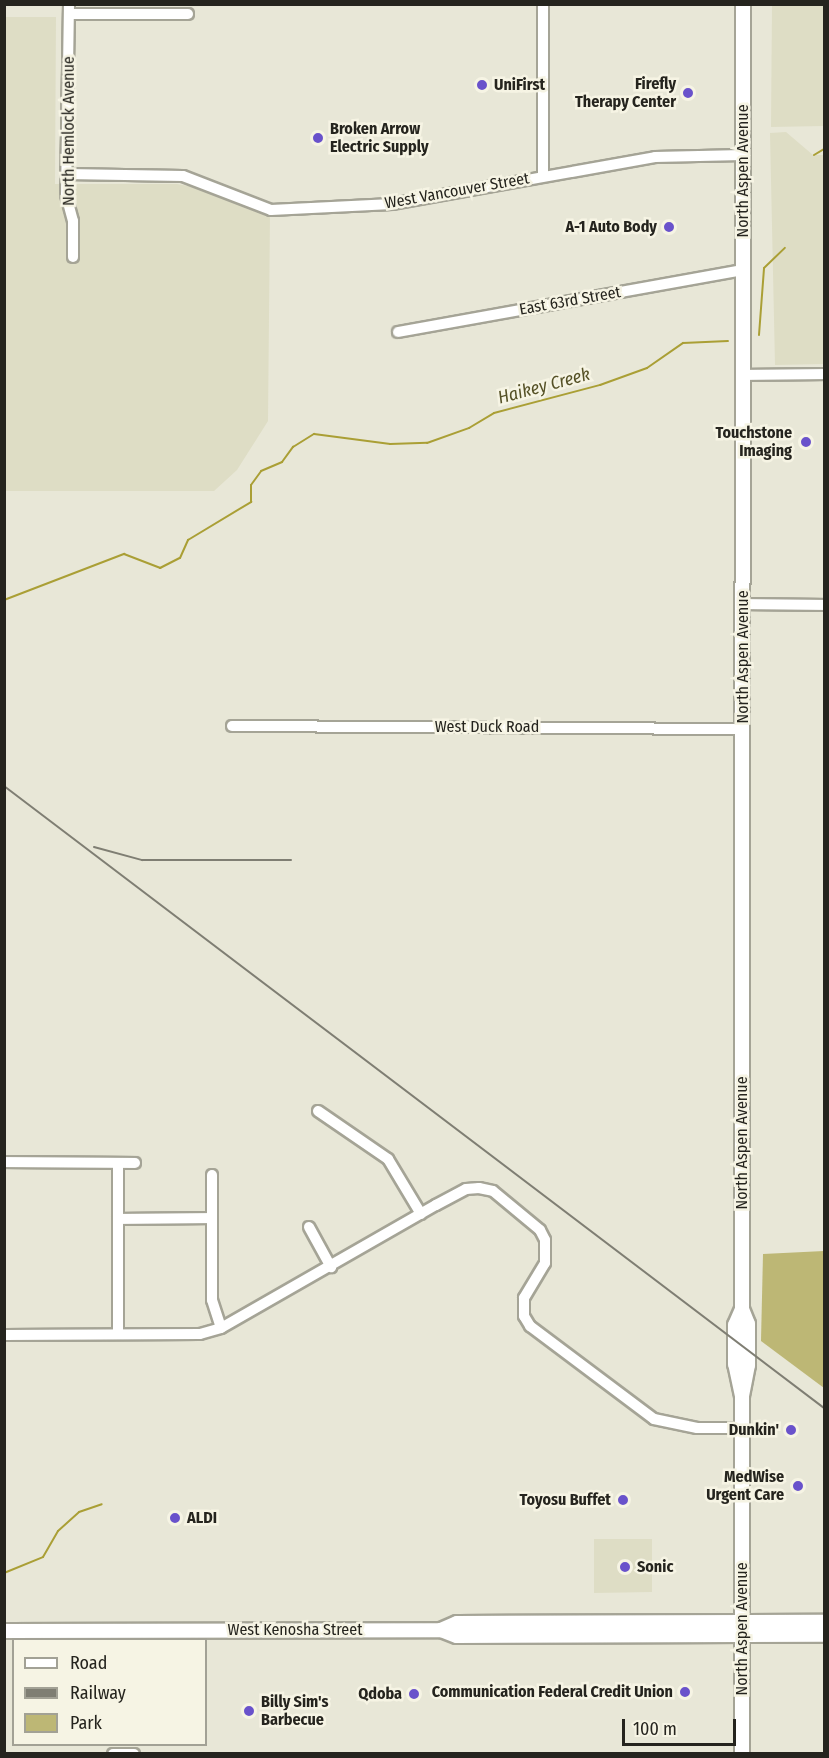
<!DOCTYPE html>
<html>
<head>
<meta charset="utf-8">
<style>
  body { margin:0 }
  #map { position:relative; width:829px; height:1758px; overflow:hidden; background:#e8e7d7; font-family:"Fira Sans Condensed",sans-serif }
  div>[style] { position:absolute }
  .built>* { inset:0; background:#deddc5 }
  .green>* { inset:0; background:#bdb775 }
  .stream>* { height:2px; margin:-1px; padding:0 1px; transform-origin:1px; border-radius:1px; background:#aa9f35 }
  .roads { filter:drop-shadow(2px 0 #a5a496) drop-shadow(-2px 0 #a5a496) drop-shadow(0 2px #a5a496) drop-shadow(0 -2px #a5a496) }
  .minor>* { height:10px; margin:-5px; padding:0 5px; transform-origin:5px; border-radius:5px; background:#fff }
  .major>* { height:14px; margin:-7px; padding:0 7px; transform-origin:7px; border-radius:7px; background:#fff }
  .rail>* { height:2px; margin:-1px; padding:0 1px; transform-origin:1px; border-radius:1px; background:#7f7e73 }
  .dots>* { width:16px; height:16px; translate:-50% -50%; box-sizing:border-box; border:3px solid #f6f4e4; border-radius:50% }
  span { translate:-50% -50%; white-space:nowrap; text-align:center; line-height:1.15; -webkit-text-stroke:5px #f6f4e4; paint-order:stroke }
  .poi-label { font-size:16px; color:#25241e; font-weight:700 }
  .right { translate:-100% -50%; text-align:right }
  .left { translate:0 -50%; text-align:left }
  .street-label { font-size:16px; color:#25241e }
  .water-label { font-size:18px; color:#555126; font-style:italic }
  .frame { position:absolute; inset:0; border:6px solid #25241e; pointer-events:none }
  .legend { position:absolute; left:12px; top:1638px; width:195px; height:108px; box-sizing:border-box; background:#f6f4e4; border:2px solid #a2a195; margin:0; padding:8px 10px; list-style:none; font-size:18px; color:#25241e }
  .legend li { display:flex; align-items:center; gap:12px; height:30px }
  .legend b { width:30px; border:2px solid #a2a195 }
  .scale { position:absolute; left:622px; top:1719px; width:114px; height:27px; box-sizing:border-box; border:3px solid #25241e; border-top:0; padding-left:8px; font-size:18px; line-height:21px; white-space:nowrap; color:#25241e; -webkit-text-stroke:4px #f6f4e4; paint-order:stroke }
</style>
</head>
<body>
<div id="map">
  <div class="built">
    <i style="clip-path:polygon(772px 5px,824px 5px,824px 126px,771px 127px)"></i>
    <i style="clip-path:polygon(4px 17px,56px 17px,55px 184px,177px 184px,200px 188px,256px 212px,270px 214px,268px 421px,237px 470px,214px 491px,5px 491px)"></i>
    <i style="clip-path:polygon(786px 132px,813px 155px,824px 155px,824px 364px,775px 365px,770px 133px)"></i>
    <i style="clip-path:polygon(594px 1539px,652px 1539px,652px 1592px,594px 1593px)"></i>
  </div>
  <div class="green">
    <i style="clip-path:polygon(824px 1251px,824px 1388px,761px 1341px,763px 1254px)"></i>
  </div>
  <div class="stream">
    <i style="left:814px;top:155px;width:12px;rotate:-31deg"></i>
    <i style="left:759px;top:335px;width:67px;rotate:-85.7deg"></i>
    <i style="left:764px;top:268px;width:29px;rotate:-44deg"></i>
    <i style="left:4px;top:600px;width:129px;rotate:-21deg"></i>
    <i style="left:124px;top:554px;width:39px;rotate:21deg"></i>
    <i style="left:160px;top:568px;width:22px;rotate:-27deg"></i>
    <i style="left:180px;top:558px;width:20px;rotate:-66deg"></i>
    <i style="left:188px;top:540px;width:74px;rotate:-31.1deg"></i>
    <i style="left:251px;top:502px;width:17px;rotate:-90deg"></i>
    <i style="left:251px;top:485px;width:17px;rotate:-54deg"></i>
    <i style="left:261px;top:471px;width:23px;rotate:-23deg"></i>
    <i style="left:282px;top:462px;width:19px;rotate:-54deg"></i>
    <i style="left:293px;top:447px;width:25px;rotate:-32deg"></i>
    <i style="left:314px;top:434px;width:77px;rotate:7.5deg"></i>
    <i style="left:390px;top:444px;width:37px;rotate:-2deg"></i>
    <i style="left:427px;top:443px;width:45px;rotate:-19.7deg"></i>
    <i style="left:469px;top:428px;width:29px;rotate:-31deg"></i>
    <i style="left:494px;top:413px;width:110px;rotate:-14.8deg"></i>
    <i style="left:600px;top:385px;width:50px;rotate:-19.9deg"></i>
    <i style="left:647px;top:368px;width:44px;rotate:-34.8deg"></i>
    <i style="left:683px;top:343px;width:45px;rotate:-2.5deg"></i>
    <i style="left:4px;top:1573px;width:42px;rotate:-22.3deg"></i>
    <i style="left:43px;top:1557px;width:30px;rotate:-60deg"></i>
    <i style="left:58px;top:1531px;width:28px;rotate:-42deg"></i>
    <i style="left:79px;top:1512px;width:24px;rotate:-19deg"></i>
  </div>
  <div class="roads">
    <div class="minor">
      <i style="left:69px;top:4px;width:191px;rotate:90.9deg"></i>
      <i style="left:66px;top:195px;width:27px;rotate:75deg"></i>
      <i style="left:73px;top:221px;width:36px;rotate:90deg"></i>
      <i style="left:543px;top:4px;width:172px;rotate:90deg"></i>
      <i style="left:69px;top:14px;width:119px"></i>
      <i style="left:67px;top:174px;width:116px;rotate:1deg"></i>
      <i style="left:183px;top:176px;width:94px;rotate:21.1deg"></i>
      <i style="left:271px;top:210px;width:121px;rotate:-2.8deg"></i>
      <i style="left:392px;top:204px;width:267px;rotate:-10.1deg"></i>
      <i style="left:655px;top:157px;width:88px;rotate:-1.3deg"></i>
      <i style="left:398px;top:332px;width:351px;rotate:-10.2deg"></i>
      <i style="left:743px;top:375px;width:81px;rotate:-0.7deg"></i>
      <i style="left:743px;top:604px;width:81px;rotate:0.7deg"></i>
      <i style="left:232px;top:726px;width:511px;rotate:0.34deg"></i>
      <i style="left:318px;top:1111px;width:85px;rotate:34.4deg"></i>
      <i style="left:388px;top:1159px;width:64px;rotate:59deg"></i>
      <i style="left:4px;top:1162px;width:131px;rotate:0.4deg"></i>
      <i style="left:118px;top:1163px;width:171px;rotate:90deg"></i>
      <i style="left:212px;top:1175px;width:125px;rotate:90deg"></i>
      <i style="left:212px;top:1300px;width:29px;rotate:72deg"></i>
      <i style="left:118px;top:1219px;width:94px;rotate:-0.6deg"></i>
      <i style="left:309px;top:1227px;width:46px;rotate:61.2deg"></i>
      <i style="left:4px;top:1335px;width:196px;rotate:-0.3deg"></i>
      <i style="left:200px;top:1334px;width:22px;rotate:-16deg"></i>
      <i style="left:221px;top:1328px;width:248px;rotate:-29.8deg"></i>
      <i style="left:436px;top:1205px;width:34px;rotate:-28deg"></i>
      <i style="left:466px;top:1189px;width:13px;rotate:-4deg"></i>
      <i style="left:479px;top:1188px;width:14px;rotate:12deg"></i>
      <i style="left:493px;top:1191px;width:61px;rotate:39.7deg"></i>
      <i style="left:540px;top:1230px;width:11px;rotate:63deg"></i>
      <i style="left:545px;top:1240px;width:23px;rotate:90deg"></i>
      <i style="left:545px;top:1263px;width:41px;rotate:121deg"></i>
      <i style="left:524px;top:1298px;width:18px;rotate:90deg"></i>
      <i style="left:524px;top:1316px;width:12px;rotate:59deg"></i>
      <i style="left:530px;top:1326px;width:155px;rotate:36.9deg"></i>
      <i style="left:654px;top:1419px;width:44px;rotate:11.8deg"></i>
      <i style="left:697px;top:1428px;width:45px"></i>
      <i style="left:113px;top:1754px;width:21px"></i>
    </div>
    <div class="major">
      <i style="left:742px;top:1309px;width:16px;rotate:68deg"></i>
      <i style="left:748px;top:1324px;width:41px;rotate:90deg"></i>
      <i style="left:748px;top:1365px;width:32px;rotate:101deg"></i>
      <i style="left:742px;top:1396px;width:358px;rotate:90deg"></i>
      <i style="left:742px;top:1396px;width:33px;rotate:-102deg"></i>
      <i style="left:735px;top:1364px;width:39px;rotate:-90deg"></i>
      <i style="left:735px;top:1325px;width:17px;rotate:-66deg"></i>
      <i style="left:742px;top:1309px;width:133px;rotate:-90deg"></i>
      <i style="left:742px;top:1176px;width:1172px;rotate:-89.95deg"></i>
      <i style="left:441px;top:1630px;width:17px;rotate:-24deg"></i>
      <i style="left:457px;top:1623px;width:367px;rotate:-0.2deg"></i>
      <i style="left:4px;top:1631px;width:437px;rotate:-0.1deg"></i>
      <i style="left:441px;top:1630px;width:17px;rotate:21deg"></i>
      <i style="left:457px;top:1636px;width:367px;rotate:-0.2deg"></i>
    </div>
  </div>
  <div class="rail">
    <i style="left:4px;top:786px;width:1029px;rotate:37.18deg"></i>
    <i style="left:94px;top:847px;width:50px;rotate:15.2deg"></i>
    <i style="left:142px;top:860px;width:149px"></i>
  </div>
  <div class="dots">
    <i style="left:482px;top:85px;background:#6952cb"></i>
    <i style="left:688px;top:93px;background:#6952cb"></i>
    <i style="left:318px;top:138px;background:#6952cb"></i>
    <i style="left:669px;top:227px;background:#6952cb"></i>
    <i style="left:806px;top:442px;background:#6952cb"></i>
    <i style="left:791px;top:1430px;background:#6952cb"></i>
    <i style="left:798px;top:1486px;background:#6952cb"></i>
    <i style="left:623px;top:1500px;background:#6952cb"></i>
    <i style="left:175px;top:1518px;background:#6952cb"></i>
    <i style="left:625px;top:1567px;background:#6952cb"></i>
    <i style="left:685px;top:1692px;background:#6952cb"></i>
    <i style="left:414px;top:1694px;background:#6952cb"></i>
    <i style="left:249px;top:1711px;background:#6952cb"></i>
  </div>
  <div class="poi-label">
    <span class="right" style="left:676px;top:93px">Firefly<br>Therapy Center</span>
    <span class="left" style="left:494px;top:85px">UniFirst</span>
    <span class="left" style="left:330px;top:138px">Broken Arrow<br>Electric Supply</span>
    <span class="right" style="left:657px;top:227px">A-1 Auto Body</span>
    <span class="right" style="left:792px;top:442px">Touchstone<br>Imaging</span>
    <span class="right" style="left:779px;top:1430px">Dunkin'</span>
    <span class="right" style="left:784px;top:1486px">MedWise<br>Urgent Care</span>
    <span class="right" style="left:611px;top:1500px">Toyosu Buffet</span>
    <span class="left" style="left:187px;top:1518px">ALDI</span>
    <span class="left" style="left:637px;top:1567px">Sonic</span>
    <span class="right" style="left:673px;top:1692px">Communication Federal Credit Union</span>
    <span class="right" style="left:402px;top:1694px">Qdoba</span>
    <span class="left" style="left:261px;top:1711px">Billy Sim's<br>Barbecue</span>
  </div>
  <div class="street-label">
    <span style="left:69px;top:131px;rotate:-90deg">North Hemlock Avenue</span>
    <span style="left:743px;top:171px;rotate:-90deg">North Aspen Avenue</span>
    <span style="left:457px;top:191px;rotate:-10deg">West Vancouver Street</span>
    <span style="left:570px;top:301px;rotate:-10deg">East 63rd Street</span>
    <span style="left:743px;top:657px;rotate:-90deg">North Aspen Avenue</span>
    <span style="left:487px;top:727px">West Duck Road</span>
    <span style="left:742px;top:1143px;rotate:-90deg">North Aspen Avenue</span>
    <span style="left:742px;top:1629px;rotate:-90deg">North Aspen Avenue</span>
    <span style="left:295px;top:1630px">West Kenosha Street</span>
  </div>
  <div class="water-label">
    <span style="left:544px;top:386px;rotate:-15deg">Haikey Creek</span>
  </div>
  <div class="frame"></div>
  <ul class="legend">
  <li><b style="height:8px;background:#fff"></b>Road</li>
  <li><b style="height:8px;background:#7f7e73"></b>Railway</li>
  <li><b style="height:16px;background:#bdb775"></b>Park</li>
  </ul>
  <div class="scale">100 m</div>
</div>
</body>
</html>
